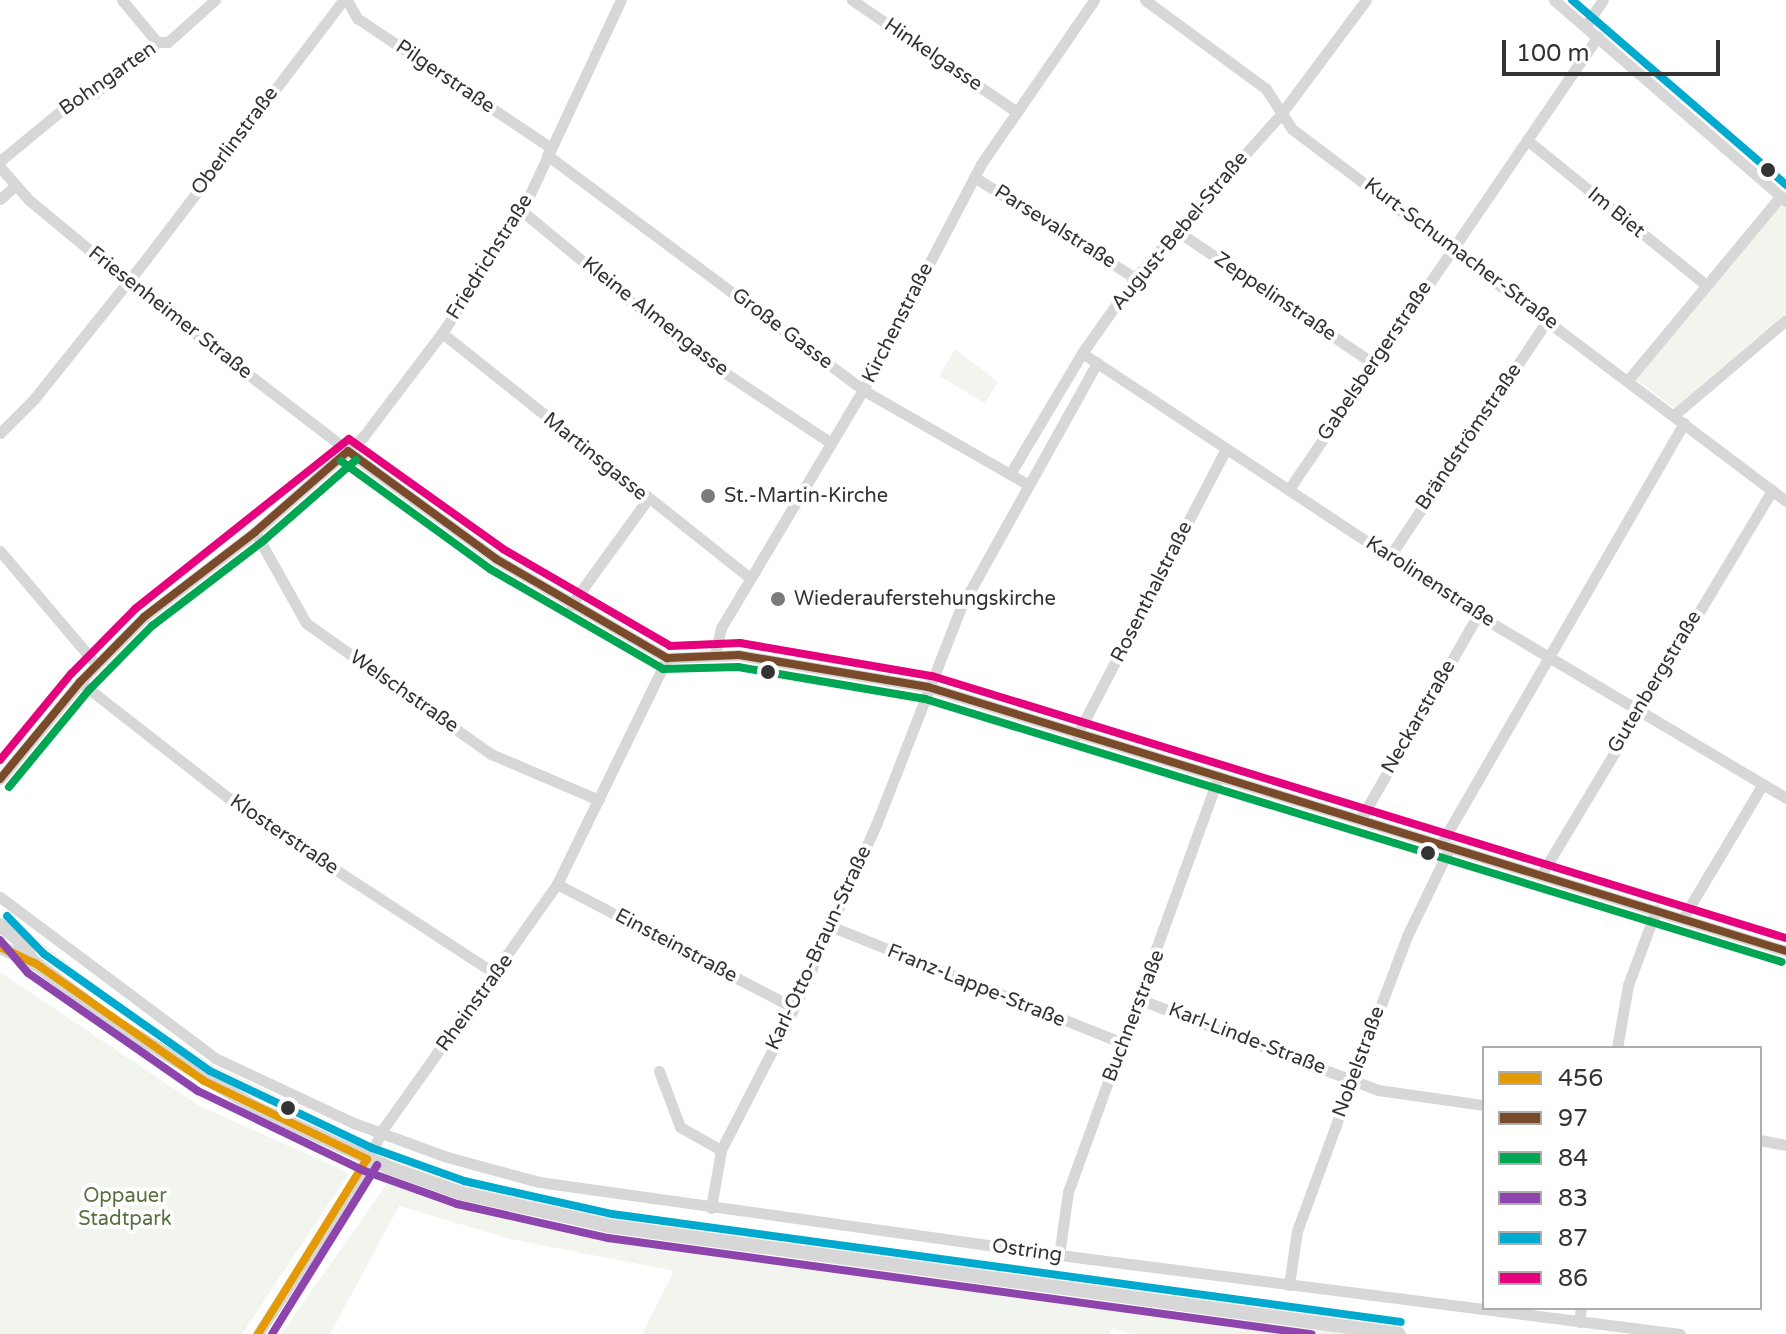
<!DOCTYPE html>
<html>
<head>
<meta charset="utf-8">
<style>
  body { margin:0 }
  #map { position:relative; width:1786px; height:1334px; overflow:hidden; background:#fff; font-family:"Varela Round",sans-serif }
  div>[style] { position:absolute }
  .green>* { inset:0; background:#f1f5ed }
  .minor>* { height:11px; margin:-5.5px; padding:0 5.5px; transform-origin:5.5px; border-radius:5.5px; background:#d7d7d7 }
  .tertiary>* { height:14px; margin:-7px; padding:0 7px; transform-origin:7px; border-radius:7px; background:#d7d7d7 }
  .bus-1>* { height:8px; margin:-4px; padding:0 4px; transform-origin:4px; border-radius:4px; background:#e39a05 }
  .bus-2>* { height:8px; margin:-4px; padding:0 4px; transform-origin:4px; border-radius:4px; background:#7a4b2a }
  .bus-3>* { height:8px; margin:-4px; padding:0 4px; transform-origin:4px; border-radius:4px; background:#00a651 }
  .bus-4>* { height:8px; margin:-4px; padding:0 4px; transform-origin:4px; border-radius:4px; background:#8e44ad }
  .bus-5>* { height:8px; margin:-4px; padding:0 4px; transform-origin:4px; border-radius:4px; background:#00a9ce }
  .bus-6>* { height:8px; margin:-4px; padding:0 4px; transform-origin:4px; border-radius:4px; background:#e5007d }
  .dots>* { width:22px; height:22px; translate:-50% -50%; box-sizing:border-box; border:4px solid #fff; border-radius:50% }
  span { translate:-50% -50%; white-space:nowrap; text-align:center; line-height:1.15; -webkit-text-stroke:8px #fff; paint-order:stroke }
  .street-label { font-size:20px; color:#333 }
  .poi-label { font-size:20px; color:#333 }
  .left { translate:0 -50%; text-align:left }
  .park-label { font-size:20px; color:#56703f }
  .legend { position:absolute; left:1482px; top:1046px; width:280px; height:264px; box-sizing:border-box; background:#fff; border:2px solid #adadad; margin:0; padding:10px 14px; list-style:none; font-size:24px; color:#333 }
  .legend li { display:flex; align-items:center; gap:16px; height:40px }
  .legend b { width:40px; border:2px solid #adadad }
  .scale { position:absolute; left:1502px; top:40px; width:218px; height:36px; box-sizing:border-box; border:4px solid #333; border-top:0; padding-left:10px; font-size:24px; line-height:28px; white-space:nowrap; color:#333; -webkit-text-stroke:6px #fff; paint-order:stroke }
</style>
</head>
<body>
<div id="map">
  <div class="green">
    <i style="clip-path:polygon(1781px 203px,1786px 208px,1786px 313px,1674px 408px,1634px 378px)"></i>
    <i style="clip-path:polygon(955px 349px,998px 382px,985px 403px,939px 376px)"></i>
    <i style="clip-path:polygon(0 910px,132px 1014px,215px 1066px,277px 1095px,271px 1105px,131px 1019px)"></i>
    <i style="clip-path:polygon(0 972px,198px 1105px,349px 1173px,242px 1334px,0 1334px)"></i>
    <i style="clip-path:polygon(391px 1178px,474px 1206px,681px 1248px,1349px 1334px,1132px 1334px,1112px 1328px,1110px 1334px,642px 1334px,674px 1271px,511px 1239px,399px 1206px,330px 1334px,281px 1334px)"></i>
  </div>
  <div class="minor">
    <i style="left:122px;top:0;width:55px;rotate:50.2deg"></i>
    <i style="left:347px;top:0;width:21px;rotate:61deg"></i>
    <i style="left:357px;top:18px;width:232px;rotate:33.8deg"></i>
    <i style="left:852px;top:0;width:196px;rotate:34.2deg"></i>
    <i style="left:1145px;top:0;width:150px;rotate:36.3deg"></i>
    <i style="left:1266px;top:89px;width:48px;rotate:57deg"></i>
    <i style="left:1292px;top:129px;width:618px;rotate:36.98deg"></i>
    <i style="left:1554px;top:0;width:307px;rotate:40.9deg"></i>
    <i style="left:1586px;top:25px;width:30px;rotate:-56deg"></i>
    <i style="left:1527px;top:140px;width:230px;rotate:39deg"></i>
    <i style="left:547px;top:155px;width:394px;rotate:36.6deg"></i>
    <i style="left:863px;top:390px;width:191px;rotate:29.8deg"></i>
    <i style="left:0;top:161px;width:96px;rotate:-39.5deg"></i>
    <i style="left:74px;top:100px;width:22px;rotate:-18deg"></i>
    <i style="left:95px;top:93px;width:80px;rotate:-39.4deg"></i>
    <i style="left:157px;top:42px;width:11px"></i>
    <i style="left:168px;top:42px;width:63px;rotate:-41.8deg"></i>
    <i style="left:0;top:167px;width:44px;rotate:48.7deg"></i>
    <i style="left:29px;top:200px;width:129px;rotate:39.6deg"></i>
    <i style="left:128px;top:282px;width:312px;rotate:37.5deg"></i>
    <i style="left:376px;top:472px;width:148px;rotate:35.9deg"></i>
    <i style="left:496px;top:559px;width:198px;rotate:30.1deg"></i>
    <i style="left:667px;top:658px;width:72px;rotate:-2.4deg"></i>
    <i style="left:739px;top:655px;width:192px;rotate:9.6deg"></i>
    <i style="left:928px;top:687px;width:898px;rotate:17.1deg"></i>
    <i style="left:974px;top:177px;width:190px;rotate:32.1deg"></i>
    <i style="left:0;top:199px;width:21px;rotate:-41deg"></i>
    <i style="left:522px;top:211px;width:217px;rotate:39.6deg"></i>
    <i style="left:689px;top:349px;width:170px;rotate:33.5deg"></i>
    <i style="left:1177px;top:231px;width:238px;rotate:34deg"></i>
    <i style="left:442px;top:333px;width:394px;rotate:38.5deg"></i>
    <i style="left:1082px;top:353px;width:475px;rotate:33.5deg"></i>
    <i style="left:1478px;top:615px;width:358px;rotate:30.7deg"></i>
    <i style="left:1628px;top:380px;width:239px;rotate:-50.3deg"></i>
    <i style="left:1674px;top:415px;width:147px;rotate:-40.3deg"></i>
    <i style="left:0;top:433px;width:48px;rotate:-45deg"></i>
    <i style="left:34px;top:399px;width:179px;rotate:-51.3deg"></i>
    <i style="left:146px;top:259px;width:325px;rotate:-52.7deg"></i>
    <i style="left:1010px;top:474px;width:141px;rotate:-59.2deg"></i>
    <i style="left:1082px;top:353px;width:92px;rotate:-54.8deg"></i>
    <i style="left:1135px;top:278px;width:220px;rotate:-48.3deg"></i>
    <i style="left:1281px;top:114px;width:142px;rotate:-53.3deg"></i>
    <i style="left:1289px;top:489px;width:548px;rotate:-55.7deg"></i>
    <i style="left:255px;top:532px;width:104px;rotate:60.7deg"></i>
    <i style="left:306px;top:623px;width:227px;rotate:35.3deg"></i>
    <i style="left:491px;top:754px;width:117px;rotate:23.1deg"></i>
    <i style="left:0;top:551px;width:148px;rotate:49.7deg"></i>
    <i style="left:1390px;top:556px;width:285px;rotate:-56.3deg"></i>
    <i style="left:571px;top:605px;width:130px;rotate:-54.1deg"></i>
    <i style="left:715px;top:654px;width:27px;rotate:-77deg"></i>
    <i style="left:721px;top:628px;width:277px;rotate:-59.2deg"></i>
    <i style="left:863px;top:390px;width:255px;rotate:-62.4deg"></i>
    <i style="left:981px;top:164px;width:199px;rotate:-55.4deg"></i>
    <i style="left:80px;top:682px;width:204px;rotate:38deg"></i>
    <i style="left:241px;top:808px;width:304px;rotate:33.1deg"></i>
    <i style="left:1077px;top:735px;width:322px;rotate:-62.5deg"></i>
    <i style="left:0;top:779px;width:126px;rotate:-50.5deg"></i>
    <i style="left:80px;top:682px;width:91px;rotate:-45.4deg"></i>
    <i style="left:144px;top:617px;width:140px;rotate:-37.4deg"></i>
    <i style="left:255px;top:532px;width:144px;rotate:-41.3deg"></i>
    <i style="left:363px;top:437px;width:131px;rotate:-52.8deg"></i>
    <i style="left:442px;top:333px;width:146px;rotate:-56.7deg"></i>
    <i style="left:522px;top:211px;width:233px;rotate:-64.9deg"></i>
    <i style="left:1360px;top:820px;width:237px;rotate:-60.1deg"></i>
    <i style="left:1441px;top:844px;width:486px;rotate:-60deg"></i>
    <i style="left:1541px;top:875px;width:449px;rotate:-59deg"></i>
    <i style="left:557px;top:884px;width:267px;rotate:27.6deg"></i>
    <i style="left:0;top:897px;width:269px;rotate:36.8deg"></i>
    <i style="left:215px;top:1058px;width:153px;rotate:25.1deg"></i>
    <i style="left:354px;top:1123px;width:99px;rotate:20.1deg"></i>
    <i style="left:447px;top:1157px;width:95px;rotate:15.2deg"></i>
    <i style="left:539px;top:1182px;width:525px;rotate:7.99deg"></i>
    <i style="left:1059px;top:1255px;width:626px;rotate:7.25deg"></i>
    <i style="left:1683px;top:918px;width:156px;rotate:-59.2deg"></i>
    <i style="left:830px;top:926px;width:315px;rotate:21.8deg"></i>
    <i style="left:1141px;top:1000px;width:254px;rotate:20.8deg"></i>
    <i style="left:1378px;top:1090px;width:107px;rotate:8.1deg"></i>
    <i style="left:1617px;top:1048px;width:64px;rotate:-80.1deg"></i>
    <i style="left:1628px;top:985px;width:80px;rotate:-69.5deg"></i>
    <i style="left:659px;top:1071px;width:60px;rotate:69.4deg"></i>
    <i style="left:680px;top:1127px;width:47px;rotate:29.3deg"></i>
    <i style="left:1760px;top:1140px;width:26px;rotate:11deg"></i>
    <i style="left:711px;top:1208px;width:59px;rotate:-80.2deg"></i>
    <i style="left:721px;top:1150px;width:160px;rotate:-62.8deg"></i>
    <i style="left:794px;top:1008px;width:201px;rotate:-65.9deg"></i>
    <i style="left:876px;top:825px;width:232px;rotate:-68.7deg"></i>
    <i style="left:960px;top:609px;width:282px;rotate:-60.9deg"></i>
    <i style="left:1059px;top:1255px;width:64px;rotate:-81.9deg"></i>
    <i style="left:1068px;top:1192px;width:440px;rotate:-70.1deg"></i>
    <i style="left:1289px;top:1285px;width:55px;rotate:-81.6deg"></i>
    <i style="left:1297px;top:1231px;width:162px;rotate:-69.8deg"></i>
    <i style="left:1353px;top:1079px;width:153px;rotate:-69.3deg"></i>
    <i style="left:1407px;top:936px;width:99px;rotate:-64.2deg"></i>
    <i style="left:1579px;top:1322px;width:14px;rotate:-82deg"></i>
    <i style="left:258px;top:1334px;width:174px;rotate:-56.9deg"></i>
    <i style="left:353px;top:1188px;width:66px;rotate:-63deg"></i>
    <i style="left:383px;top:1129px;width:301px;rotate:-54.6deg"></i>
    <i style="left:557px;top:884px;width:251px;rotate:-64deg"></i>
  </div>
  <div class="tertiary">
    <i style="left:0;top:925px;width:26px;rotate:39deg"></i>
    <i style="left:20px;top:941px;width:26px;rotate:58deg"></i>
    <i style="left:0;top:947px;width:38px;rotate:25deg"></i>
    <i style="left:35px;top:963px;width:98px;rotate:37.1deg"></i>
    <i style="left:113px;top:1022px;width:169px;rotate:31deg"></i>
    <i style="left:258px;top:1109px;width:145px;rotate:24.1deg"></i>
    <i style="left:390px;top:1168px;width:75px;rotate:19.4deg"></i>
    <i style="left:461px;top:1193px;width:153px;rotate:12.5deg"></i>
    <i style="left:610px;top:1226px;width:796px;rotate:7.79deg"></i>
  </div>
  <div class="bus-1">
    <i style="left:0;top:947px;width:38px;rotate:25deg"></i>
    <i style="left:35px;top:963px;width:206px;rotate:34.9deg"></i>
    <i style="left:204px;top:1081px;width:181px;rotate:25.6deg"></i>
    <i style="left:258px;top:1334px;width:206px;rotate:-58.1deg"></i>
  </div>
  <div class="bus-2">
    <i style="left:348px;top:451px;width:183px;rotate:36.1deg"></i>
    <i style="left:496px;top:559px;width:198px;rotate:30.1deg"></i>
    <i style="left:667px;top:658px;width:72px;rotate:-2.4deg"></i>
    <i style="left:739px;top:655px;width:192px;rotate:9.6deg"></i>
    <i style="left:928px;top:687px;width:898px;rotate:17.1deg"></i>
    <i style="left:0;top:779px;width:126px;rotate:-50.5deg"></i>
    <i style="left:80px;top:682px;width:91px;rotate:-45.4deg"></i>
    <i style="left:144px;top:617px;width:140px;rotate:-37.4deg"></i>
    <i style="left:255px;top:532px;width:123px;rotate:-41.1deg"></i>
  </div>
  <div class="bus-3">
    <i style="left:341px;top:461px;width:184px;rotate:35.9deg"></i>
    <i style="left:490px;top:569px;width:200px;rotate:30deg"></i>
    <i style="left:663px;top:669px;width:75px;rotate:-1.5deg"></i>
    <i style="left:738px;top:667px;width:190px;rotate:9.7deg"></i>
    <i style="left:925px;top:699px;width:896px;rotate:17.06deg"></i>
    <i style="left:9px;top:787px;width:126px;rotate:-50.5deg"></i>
    <i style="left:89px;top:690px;width:90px;rotate:-45.5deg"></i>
    <i style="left:152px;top:626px;width:138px;rotate:-37.4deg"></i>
    <i style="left:262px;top:542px;width:125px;rotate:-41.1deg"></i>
  </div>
  <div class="bus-4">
    <i style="left:0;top:940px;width:43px;rotate:49.7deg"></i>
    <i style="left:28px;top:973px;width:207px;rotate:34.8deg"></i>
    <i style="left:198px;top:1091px;width:182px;rotate:25.7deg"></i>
    <i style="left:362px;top:1170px;width:101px;rotate:19.7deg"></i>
    <i style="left:457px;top:1204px;width:155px;rotate:12.7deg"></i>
    <i style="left:608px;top:1238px;width:710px;rotate:7.78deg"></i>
    <i style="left:272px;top:1334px;width:199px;rotate:-58.1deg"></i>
  </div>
  <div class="bus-5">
    <i style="left:1572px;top:0;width:283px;rotate:40.8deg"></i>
    <i style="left:7px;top:916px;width:53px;rotate:45.8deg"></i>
    <i style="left:44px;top:954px;width:203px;rotate:35.2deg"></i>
    <i style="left:210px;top:1071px;width:179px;rotate:25.4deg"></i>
    <i style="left:372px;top:1148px;width:98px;rotate:19.7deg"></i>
    <i style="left:464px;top:1181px;width:152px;rotate:12.6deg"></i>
    <i style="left:612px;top:1214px;width:796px;rotate:7.79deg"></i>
  </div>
  <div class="bus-6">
    <i style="left:0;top:760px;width:112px;rotate:-50.5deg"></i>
    <i style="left:71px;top:674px;width:91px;rotate:-45.4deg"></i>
    <i style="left:135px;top:609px;width:273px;rotate:-38.5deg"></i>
    <i style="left:349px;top:439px;width:189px;rotate:35.5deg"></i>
    <i style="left:503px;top:549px;width:193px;rotate:30.1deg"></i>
    <i style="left:670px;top:646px;width:70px;rotate:-2.5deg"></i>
    <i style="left:740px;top:643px;width:195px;rotate:9.8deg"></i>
    <i style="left:932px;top:676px;width:893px;rotate:17.06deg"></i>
  </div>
  <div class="dots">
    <i style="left:1768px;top:170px;background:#333"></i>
    <i style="left:708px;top:496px;background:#7a7a7a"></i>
    <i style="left:778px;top:599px;background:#7a7a7a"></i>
    <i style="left:768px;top:672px;background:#333"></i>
    <i style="left:1428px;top:853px;background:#333"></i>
    <i style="left:288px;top:1108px;background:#333"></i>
  </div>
  <div class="street-label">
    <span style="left:933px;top:55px;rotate:34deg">Hinkelgasse</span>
    <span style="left:445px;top:77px;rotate:34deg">Pilgerstraße</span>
    <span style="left:108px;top:79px;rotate:-35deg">Bohngarten</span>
    <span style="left:235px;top:141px;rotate:-53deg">Oberlinstraße</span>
    <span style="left:1616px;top:213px;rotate:39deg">Im Biet</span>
    <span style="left:1055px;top:227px;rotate:32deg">Parsevalstraße</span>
    <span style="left:1180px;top:231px;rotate:-50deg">August-Bebel-Straße</span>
    <span style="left:1461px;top:254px;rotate:37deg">Kurt-Schumacher-Straße</span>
    <span style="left:490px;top:257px;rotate:-58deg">Friedrichstraße</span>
    <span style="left:1275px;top:297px;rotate:34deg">Zeppelinstraße</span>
    <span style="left:170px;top:313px;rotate:38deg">Friesenheimer Straße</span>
    <span style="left:655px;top:317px;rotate:38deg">Kleine Almengasse</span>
    <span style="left:898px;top:323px;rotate:-63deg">Kirchenstraße</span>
    <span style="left:782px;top:329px;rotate:37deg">Große Gasse</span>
    <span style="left:1375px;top:361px;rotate:-56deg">Gabelsbergerstraße</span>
    <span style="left:1469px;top:437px;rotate:-56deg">Brändströmstraße</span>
    <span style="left:595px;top:457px;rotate:39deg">Martinsgasse</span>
    <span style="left:1430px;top:582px;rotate:33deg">Karolinenstraße</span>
    <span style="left:1152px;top:592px;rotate:-63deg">Rosenthalstraße</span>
    <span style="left:1655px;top:682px;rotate:-59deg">Gutenbergstraße</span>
    <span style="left:404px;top:692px;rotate:35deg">Welschstraße</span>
    <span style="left:1419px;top:717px;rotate:-60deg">Neckarstraße</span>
    <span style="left:284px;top:835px;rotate:34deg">Klosterstraße</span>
    <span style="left:676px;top:946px;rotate:28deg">Einsteinstraße</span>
    <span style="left:819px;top:948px;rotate:-65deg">Karl-Otto-Braun-Straße</span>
    <span style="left:976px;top:986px;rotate:22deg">Franz-Lappe-Straße</span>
    <span style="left:475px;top:1003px;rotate:-54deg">Rheinstraße</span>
    <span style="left:1134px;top:1016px;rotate:-69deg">Buchnerstraße</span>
    <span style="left:1247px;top:1039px;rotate:21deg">Karl-Linde-Straße</span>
    <span style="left:1359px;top:1062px;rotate:-70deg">Nobelstraße</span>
    <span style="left:1027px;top:1251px;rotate:8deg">Ostring</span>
  </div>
  <div class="poi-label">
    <span class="left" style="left:724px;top:496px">St.-Martin-Kirche</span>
    <span class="left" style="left:794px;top:599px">Wiederauferstehungskirche</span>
  </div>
  <div class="park-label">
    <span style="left:125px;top:1208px">Oppauer<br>Stadtpark</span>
  </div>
  <ul class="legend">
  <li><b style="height:10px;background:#e39a05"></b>456</li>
  <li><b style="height:10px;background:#7a4b2a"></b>97</li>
  <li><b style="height:10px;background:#00a651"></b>84</li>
  <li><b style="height:10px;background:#8e44ad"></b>83</li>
  <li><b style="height:10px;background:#00a9ce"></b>87</li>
  <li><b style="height:10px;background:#e5007d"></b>86</li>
  </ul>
  <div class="scale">100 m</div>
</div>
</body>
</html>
